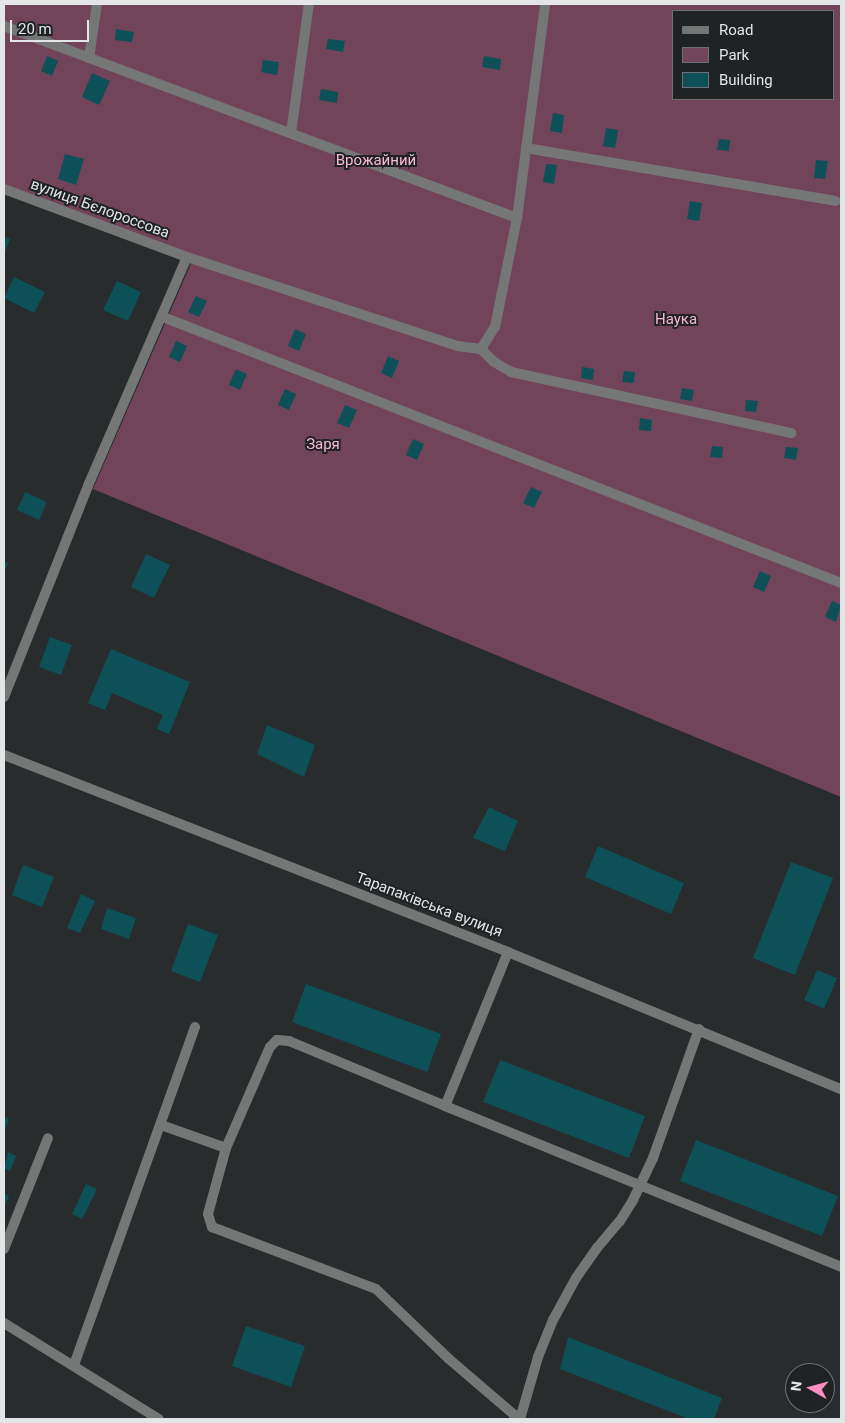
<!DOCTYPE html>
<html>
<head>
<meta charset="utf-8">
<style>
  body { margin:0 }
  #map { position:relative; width:845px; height:1423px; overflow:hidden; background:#292c2d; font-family:Roboto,sans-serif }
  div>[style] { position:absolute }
  .green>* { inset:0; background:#724459 }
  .building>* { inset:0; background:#0d5058 }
  .service>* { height:10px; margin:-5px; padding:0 5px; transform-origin:5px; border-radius:5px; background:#757777 }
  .minor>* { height:10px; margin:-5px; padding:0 5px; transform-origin:5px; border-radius:5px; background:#757777 }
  span { translate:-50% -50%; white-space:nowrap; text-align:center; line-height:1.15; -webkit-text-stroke:4px #1f2323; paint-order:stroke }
  .park-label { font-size:15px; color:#f9b9d4 }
  .street-label { font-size:15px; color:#e3e5e6 }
  .frame { position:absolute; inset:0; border:5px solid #e3e5e6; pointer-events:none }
  .legend { position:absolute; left:672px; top:10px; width:162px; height:90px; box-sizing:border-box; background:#1f2323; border:1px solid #6d7171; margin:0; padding:6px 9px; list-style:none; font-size:15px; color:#e3e5e6 }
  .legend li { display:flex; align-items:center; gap:10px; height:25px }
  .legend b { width:25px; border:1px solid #6d7171 }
  .north { position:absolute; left:785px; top:1363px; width:50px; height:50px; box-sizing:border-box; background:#1f2323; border:1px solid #6d7171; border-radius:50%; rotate:277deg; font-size:14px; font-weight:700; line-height:20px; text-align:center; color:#e3e5e6 }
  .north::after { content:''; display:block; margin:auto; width:18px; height:22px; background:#fc8fc1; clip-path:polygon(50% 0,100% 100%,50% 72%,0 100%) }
  .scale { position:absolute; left:10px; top:20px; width:79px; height:22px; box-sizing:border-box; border:2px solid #e3e5e6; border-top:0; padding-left:6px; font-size:15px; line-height:18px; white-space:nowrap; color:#e3e5e6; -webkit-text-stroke:4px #1f2323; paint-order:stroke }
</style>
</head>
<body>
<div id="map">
  <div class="green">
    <i style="clip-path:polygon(evenodd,4px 4px,841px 4px,841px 797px,93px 489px,193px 259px,4px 189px,4px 4px,674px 11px,834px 11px,834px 99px,674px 99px,674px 11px)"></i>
  </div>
  <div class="building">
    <i style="clip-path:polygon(116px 29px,134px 32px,132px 42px,115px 40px)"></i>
    <i style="clip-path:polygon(328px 39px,345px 41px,343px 52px,326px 49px)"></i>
    <i style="clip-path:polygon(47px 56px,58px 61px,52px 76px,41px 71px)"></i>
    <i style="clip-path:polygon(484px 56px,501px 59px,500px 70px,482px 67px)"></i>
    <i style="clip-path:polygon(263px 60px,279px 62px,277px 75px,261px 72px)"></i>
    <i style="clip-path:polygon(92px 73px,110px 81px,99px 105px,82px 97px)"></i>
    <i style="clip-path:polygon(321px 89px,338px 92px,337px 103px,319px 100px)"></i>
    <i style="clip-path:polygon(553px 113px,564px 115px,562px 133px,550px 131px)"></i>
    <i style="clip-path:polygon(606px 128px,618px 130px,615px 148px,603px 146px)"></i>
    <i style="clip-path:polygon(719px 139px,730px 140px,729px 151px,717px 150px)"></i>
    <i style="clip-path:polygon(65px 154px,84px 159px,76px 185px,58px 179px)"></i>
    <i style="clip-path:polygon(816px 160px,828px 161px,825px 179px,814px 178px)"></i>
    <i style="clip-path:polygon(546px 164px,557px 165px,554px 184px,543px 182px)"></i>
    <i style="clip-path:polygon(690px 201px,702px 203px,699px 221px,687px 219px)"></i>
    <i style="clip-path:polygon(4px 237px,10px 239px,4px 254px)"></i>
    <i style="clip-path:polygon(14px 277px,45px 292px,34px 313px,4px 298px)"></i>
    <i style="clip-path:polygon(117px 281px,141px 292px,128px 321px,103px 310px)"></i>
    <i style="clip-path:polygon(196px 296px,207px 301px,199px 317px,188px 312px)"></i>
    <i style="clip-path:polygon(295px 329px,306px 334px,299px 351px,288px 346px)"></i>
    <i style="clip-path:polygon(176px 341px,187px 346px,180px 362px,169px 357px)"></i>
    <i style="clip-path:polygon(388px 356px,399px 361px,392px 378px,381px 373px)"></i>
    <i style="clip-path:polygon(582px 367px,594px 369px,593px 380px,581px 378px)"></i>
    <i style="clip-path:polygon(236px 369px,247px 374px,240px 390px,229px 385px)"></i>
    <i style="clip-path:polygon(624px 371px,635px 372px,634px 383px,622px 382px)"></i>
    <i style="clip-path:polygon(682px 388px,694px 390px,692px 401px,680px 399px)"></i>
    <i style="clip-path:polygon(285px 389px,296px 394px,289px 410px,278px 405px)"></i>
    <i style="clip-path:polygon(746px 400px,758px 401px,756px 412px,745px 411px)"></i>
    <i style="clip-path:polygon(345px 405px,357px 410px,349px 428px,337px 423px)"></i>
    <i style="clip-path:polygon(640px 418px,652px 420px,651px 431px,639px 430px)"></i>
    <i style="clip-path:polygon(413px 439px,424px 444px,417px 460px,406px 455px)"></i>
    <i style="clip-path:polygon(712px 446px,723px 447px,722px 458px,710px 457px)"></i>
    <i style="clip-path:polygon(786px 447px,798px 448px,796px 460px,784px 458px)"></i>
    <i style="clip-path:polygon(531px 487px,542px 492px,534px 508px,523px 503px)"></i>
    <i style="clip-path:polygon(25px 492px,47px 502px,39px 520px,17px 510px)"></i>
    <i style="clip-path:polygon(146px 554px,170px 565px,154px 598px,131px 587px)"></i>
    <i style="clip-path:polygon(4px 562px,8px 563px,4px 573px)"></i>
    <i style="clip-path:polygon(760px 571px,771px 576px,764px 592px,753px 587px)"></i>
    <i style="clip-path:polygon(832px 601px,841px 605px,836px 622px,825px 617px)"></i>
    <i style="clip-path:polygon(50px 637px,72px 645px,61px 675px,39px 667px)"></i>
    <i style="clip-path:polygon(111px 649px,190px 682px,169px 734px,157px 729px,163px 715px,112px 693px,105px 710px,88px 703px)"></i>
    <i style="clip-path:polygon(267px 725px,315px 745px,304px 777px,257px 754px)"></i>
    <i style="clip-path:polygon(489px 807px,518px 821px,505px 851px,473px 838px)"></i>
    <i style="clip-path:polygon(598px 846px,684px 883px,671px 914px,585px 877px)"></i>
    <i style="clip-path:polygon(791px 862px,833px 878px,795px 975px,753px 958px)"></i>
    <i style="clip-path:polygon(23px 865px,54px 877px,42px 907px,12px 895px)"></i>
    <i style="clip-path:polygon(81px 894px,95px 901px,80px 933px,67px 928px)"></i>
    <i style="clip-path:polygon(107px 908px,136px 918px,129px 939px,101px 929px)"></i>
    <i style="clip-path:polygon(188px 924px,218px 935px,200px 982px,171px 971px)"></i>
    <i style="clip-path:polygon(817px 970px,837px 978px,824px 1009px,804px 1000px)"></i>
    <i style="clip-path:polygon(306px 984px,441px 1034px,427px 1072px,292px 1022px)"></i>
    <i style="clip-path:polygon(500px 1060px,645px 1116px,629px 1158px,483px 1102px)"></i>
    <i style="clip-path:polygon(4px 1116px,9px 1119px,4px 1132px)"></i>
    <i style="clip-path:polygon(696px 1140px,838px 1196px,822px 1236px,680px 1181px)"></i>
    <i style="clip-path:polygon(8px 1152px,16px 1156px,10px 1171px,4px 1168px)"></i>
    <i style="clip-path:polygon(86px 1184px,97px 1189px,82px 1219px,72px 1214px)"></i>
    <i style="clip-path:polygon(4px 1194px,9px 1196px,4px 1208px)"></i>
    <i style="clip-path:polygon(246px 1326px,305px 1346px,291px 1387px,232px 1366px)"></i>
    <i style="clip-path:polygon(568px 1337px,722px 1398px,714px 1419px,689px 1419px,560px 1369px)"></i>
  </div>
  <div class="service">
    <i style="left:4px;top:26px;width:548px;rotate:20.52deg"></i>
    <i style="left:89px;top:58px;width:55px;rotate:-81.6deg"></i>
    <i style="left:291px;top:133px;width:130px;rotate:-82.1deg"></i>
    <i style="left:526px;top:148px;width:314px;rotate:9.7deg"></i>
    <i style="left:187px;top:257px;width:284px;rotate:18.2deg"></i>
    <i style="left:457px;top:346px;width:24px;rotate:7deg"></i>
    <i style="left:481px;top:349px;width:26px;rotate:-58deg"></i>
    <i style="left:495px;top:327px;width:111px;rotate:-78.6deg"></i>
    <i style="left:517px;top:218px;width:216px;rotate:-82.5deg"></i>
    <i style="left:481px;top:349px;width:18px;rotate:45deg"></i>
    <i style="left:494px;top:362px;width:20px;rotate:30deg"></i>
    <i style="left:511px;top:372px;width:287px;rotate:12.3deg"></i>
    <i style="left:508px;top:952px;width:166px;rotate:112.2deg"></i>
    <i style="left:445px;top:1106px;width:427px;rotate:22.1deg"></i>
    <i style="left:161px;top:1125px;width:69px;rotate:19.5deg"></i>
    <i style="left:226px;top:1148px;width:110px;rotate:-66.5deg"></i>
    <i style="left:270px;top:1047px;width:10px;rotate:-45deg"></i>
    <i style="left:277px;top:1040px;width:12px;rotate:5deg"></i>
    <i style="left:289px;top:1041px;width:169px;rotate:22.6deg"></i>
    <i style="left:226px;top:1148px;width:68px;rotate:105.3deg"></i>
    <i style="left:208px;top:1214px;width:14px;rotate:73deg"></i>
    <i style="left:212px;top:1227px;width:175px;rotate:20.7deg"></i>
    <i style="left:376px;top:1289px;width:101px;rotate:43.8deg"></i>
    <i style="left:449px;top:1359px;width:92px;rotate:40.6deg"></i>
    <i style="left:4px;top:1249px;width:119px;rotate:-68.4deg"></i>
    <i style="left:74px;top:1365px;width:359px;rotate:-70.3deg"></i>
  </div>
  <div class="minor">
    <i style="left:4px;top:189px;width:195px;rotate:20.4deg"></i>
    <i style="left:187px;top:257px;width:249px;rotate:113.4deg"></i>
    <i style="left:88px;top:486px;width:227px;rotate:111.7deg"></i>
    <i style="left:163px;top:317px;width:728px;rotate:21.42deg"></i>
    <i style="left:4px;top:755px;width:541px;rotate:21.35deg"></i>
    <i style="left:508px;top:952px;width:360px;rotate:22.4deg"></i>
    <i style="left:4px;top:1323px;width:182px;rotate:31.8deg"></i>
    <i style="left:520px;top:1419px;width:65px;rotate:-73.8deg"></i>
    <i style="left:538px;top:1357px;width:40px;rotate:-68deg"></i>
    <i style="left:553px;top:1320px;width:48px;rotate:-61.3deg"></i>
    <i style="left:576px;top:1278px;width:37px;rotate:-55deg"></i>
    <i style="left:597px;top:1248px;width:35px;rotate:-50deg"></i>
    <i style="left:620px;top:1221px;width:25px;rotate:-58deg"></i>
    <i style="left:633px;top:1200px;width:47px;rotate:-64.5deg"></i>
    <i style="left:653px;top:1158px;width:137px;rotate:-70.4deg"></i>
  </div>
  <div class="park-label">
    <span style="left:376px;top:161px">Врожайний</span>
    <span style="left:676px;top:320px">Наука</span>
    <span style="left:323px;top:445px">Заря</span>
  </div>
  <div class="street-label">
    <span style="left:100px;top:209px;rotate:20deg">вулиця Бєлороссова</span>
    <span style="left:429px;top:905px;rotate:21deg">Тарапаківська вулиця</span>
  </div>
  <div class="frame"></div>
  <ul class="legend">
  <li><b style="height:6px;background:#757777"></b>Road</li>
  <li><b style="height:14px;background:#724459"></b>Park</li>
  <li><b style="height:14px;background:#0d5058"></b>Building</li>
  </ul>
  <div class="north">N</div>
  <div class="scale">20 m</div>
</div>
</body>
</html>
